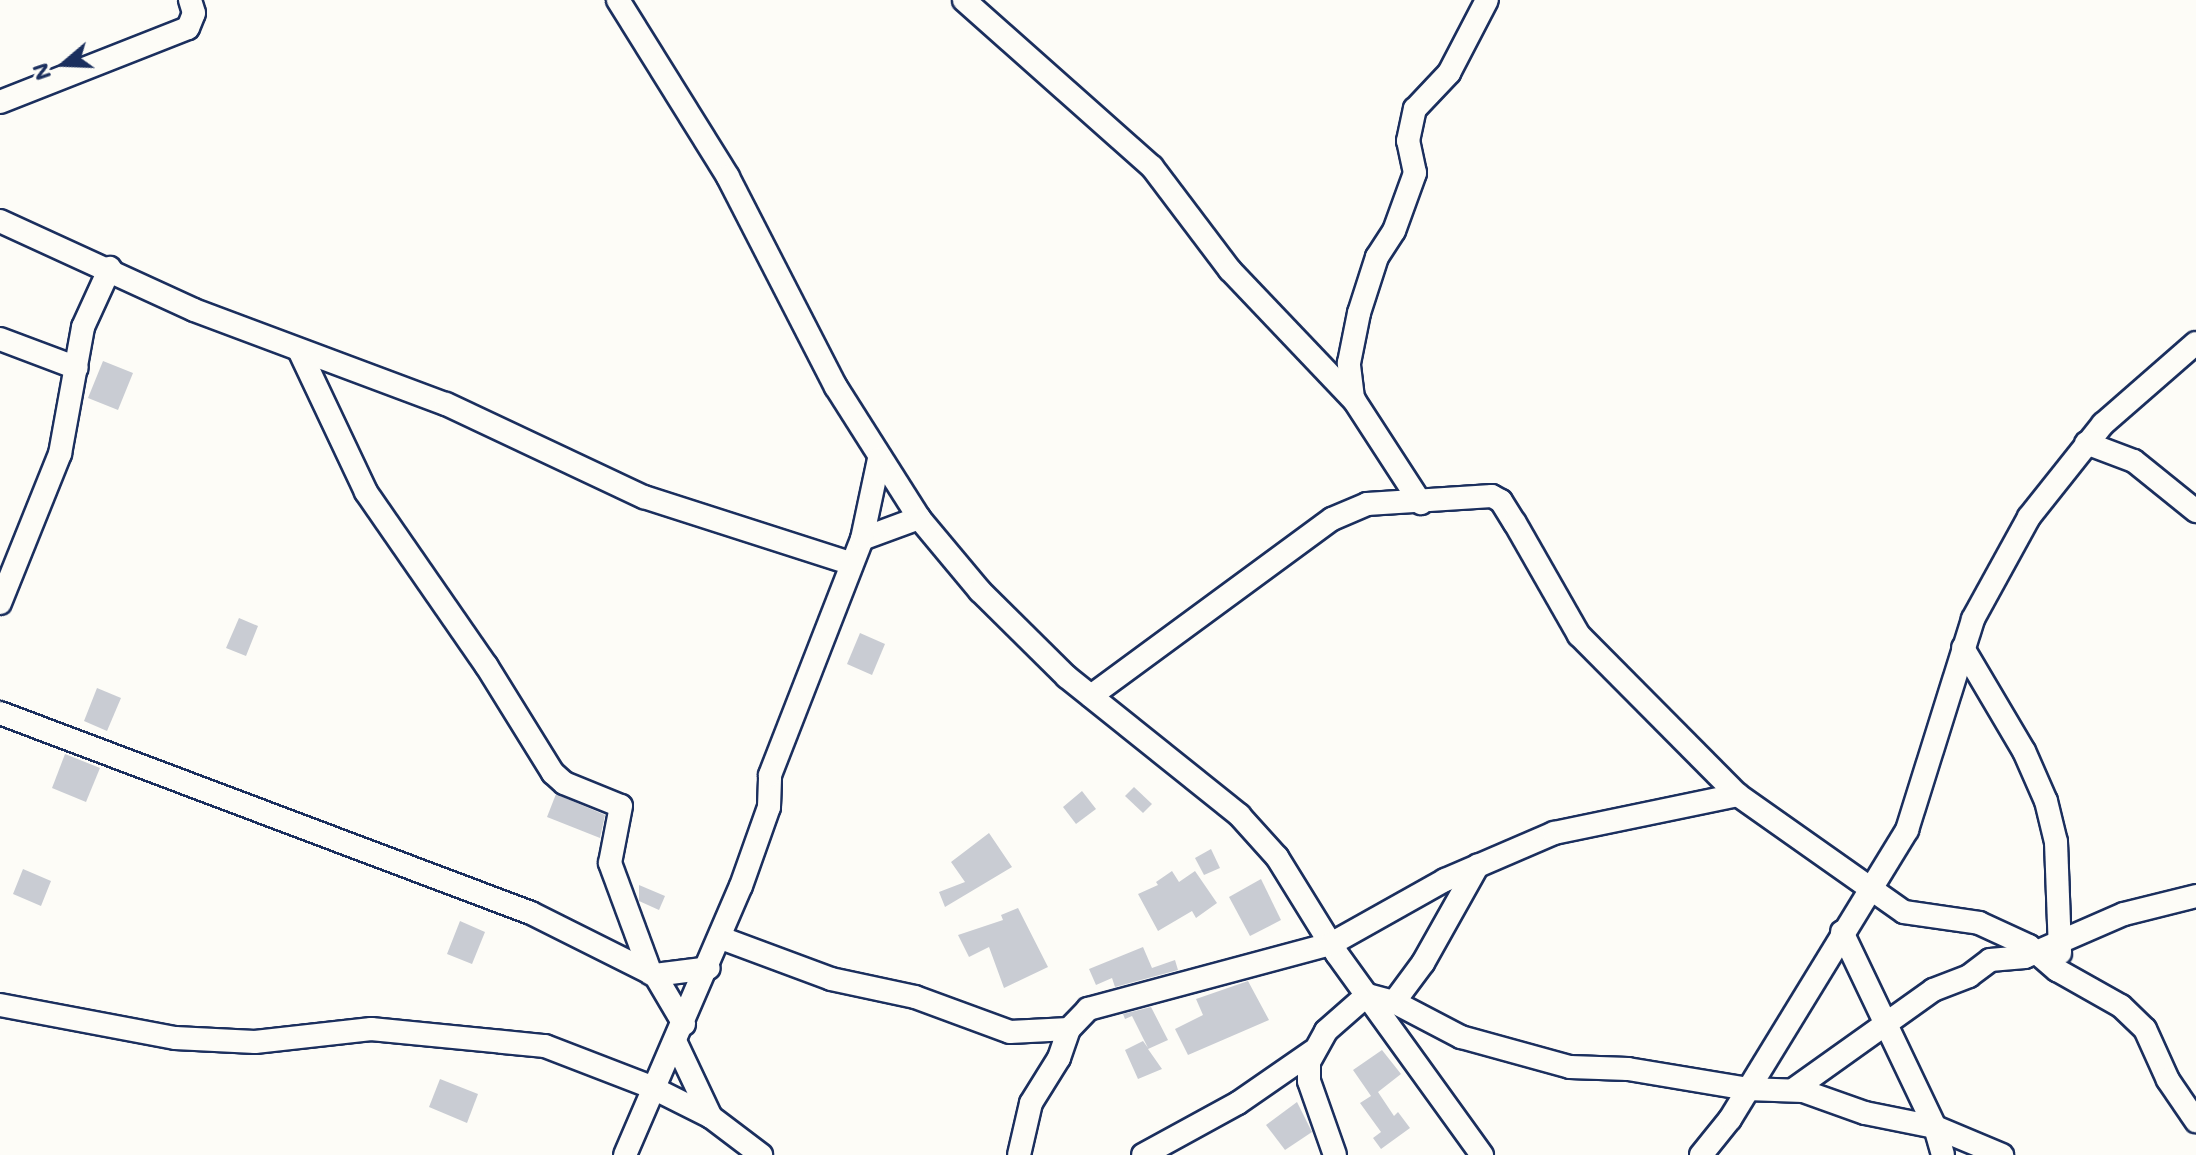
<!DOCTYPE html>
<html>
<head>
<meta charset="utf-8">
<style>
  body { margin:0 }
  #map { position:relative; width:2196px; height:1155px; overflow:hidden; background:#fdfcf7; font-family:Mali,sans-serif }
  div>[style] { position:absolute }
  .building>* { inset:0; background:#c9ccd3 }
  .roads { filter:drop-shadow(2px 0 #1b2f5e) drop-shadow(-2px 0 #1b2f5e) drop-shadow(0 2px #1b2f5e) drop-shadow(0 -2px #1b2f5e) }
  .minor>* { height:22px; margin:-11px; padding:0 11px; transform-origin:11px; border-radius:11px; background:#fdfcf7 }
  span { translate:-50% -50%; white-space:nowrap; text-align:center; line-height:1.15; -webkit-text-stroke:6px #fdfcf7; paint-order:stroke }
  .north { position:absolute; left:24px; top:24px; width:80px; height:80px; -webkit-text-stroke:6px #fdfcf7; paint-order:stroke; rotate:251deg; font-size:22px; font-weight:700; line-height:32px; text-align:center; color:#1b2f5e }
  .north::after { content:''; display:block; margin:auto; width:28px; height:36px; background:#1b2f5e; clip-path:polygon(50% 0,100% 100%,50% 72%,0 100%) }
</style>
</head>
<body>
<div id="map">
  <div class="building">
    <i style="clip-path:polygon(103px 361px,133px 373px,118px 410px,88px 398px)"></i>
    <i style="clip-path:polygon(239px 618px,258px 626px,246px 656px,226px 648px)"></i>
    <i style="clip-path:polygon(860px 633px,885px 644px,872px 675px,847px 664px)"></i>
    <i style="clip-path:polygon(97px 688px,121px 698px,107px 731px,84px 721px)"></i>
    <i style="clip-path:polygon(65px 754px,100px 768px,86px 802px,52px 788px)"></i>
    <i style="clip-path:polygon(1134px 787px,1152px 804px,1143px 813px,1125px 796px)"></i>
    <i style="clip-path:polygon(1082px 791px,1096px 809px,1076px 824px,1063px 807px)"></i>
    <i style="clip-path:polygon(556px 794px,605px 815px,600px 838px,547px 817px)"></i>
    <i style="clip-path:polygon(989px 833px,1012px 867px,945px 907px,939px 892px,965px 882px,951px 862px)"></i>
    <i style="clip-path:polygon(1211px 849px,1220px 868px,1204px 875px,1195px 858px)"></i>
    <i style="clip-path:polygon(23px 869px,51px 881px,41px 906px,13px 894px)"></i>
    <i style="clip-path:polygon(1172px 871px,1179px 882px,1195px 871px,1217px 903px,1196px 918px,1192px 911px,1158px 931px,1138px 894px,1158px 885px,1156px 882px)"></i>
    <i style="clip-path:polygon(1261px 879px,1281px 920px,1250px 936px,1229px 897px)"></i>
    <i style="clip-path:polygon(639px 885px,665px 896px,659px 910px,639px 901px)"></i>
    <i style="clip-path:polygon(1018px 908px,1048px 967px,1004px 988px,989px 947px,969px 957px,958px 935px,1003px 920px,1001px 915px)"></i>
    <i style="clip-path:polygon(460px 921px,485px 932px,472px 964px,447px 954px)"></i>
    <i style="clip-path:polygon(1143px 947px,1152px 968px,1175px 960px,1178px 970px,1115px 987px,1112px 978px,1096px 985px,1089px 969px)"></i>
    <i style="clip-path:polygon(1248px 981px,1269px 1020px,1188px 1055px,1175px 1029px,1203px 1015px,1196px 999px)"></i>
    <i style="clip-path:polygon(1151px 1007px,1168px 1040px,1148px 1049px,1162px 1069px,1138px 1079px,1125px 1050px,1143px 1041px,1148px 1048px,1132px 1016px,1125px 1019px,1123px 1014px)"></i>
    <i style="clip-path:polygon(1382px 1050px,1401px 1074px,1378px 1092px,1394px 1116px,1398px 1112px,1410px 1128px,1381px 1149px,1373px 1138px,1381px 1132px,1360px 1103px,1371px 1096px,1353px 1070px)"></i>
    <i style="clip-path:polygon(440px 1079px,478px 1094px,467px 1123px,429px 1107px)"></i>
    <i style="clip-path:polygon(1297px 1102px,1312px 1132px,1285px 1150px,1266px 1125px)"></i>
  </div>
  <div class="roads">
    <div class="minor">
      <i style="left:618px;top:0;width:208px;rotate:58.1deg"></i>
      <i style="left:728px;top:177px;width:236px;rotate:62.8deg"></i>
      <i style="left:836px;top:387px;width:155px;rotate:57.6deg"></i>
      <i style="left:919px;top:518px;width:95px;rotate:50.1deg"></i>
      <i style="left:980px;top:591px;width:122px;rotate:44.7deg"></i>
      <i style="left:1067px;top:677px;width:221px;rotate:38.7deg"></i>
      <i style="left:1239px;top:815px;width:57px;rotate:47.9deg"></i>
      <i style="left:1277px;top:857px;width:114px;rotate:58.3deg"></i>
      <i style="left:1337px;top:954px;width:248px;rotate:54.2deg"></i>
      <i style="left:964px;top:0;width:251px;rotate:41.6deg"></i>
      <i style="left:1152px;top:167px;width:129px;rotate:52.9deg"></i>
      <i style="left:1230px;top:270px;width:180px;rotate:46.4deg"></i>
      <i style="left:1354px;top:400px;width:123px;rotate:57deg"></i>
      <i style="left:0;top:102px;width:202px;rotate:-21.5deg"></i>
      <i style="left:188px;top:28px;width:16px;rotate:-68deg"></i>
      <i style="left:194px;top:13px;width:14px;rotate:-107deg"></i>
      <i style="left:0;top:221px;width:213px;rotate:24.6deg"></i>
      <i style="left:194px;top:310px;width:269px;rotate:20.5deg"></i>
      <i style="left:446px;top:404px;width:219px;rotate:25.2deg"></i>
      <i style="left:644px;top:497px;width:216px;rotate:17.8deg"></i>
      <i style="left:0;top:339px;width:82px;rotate:20.6deg"></i>
      <i style="left:299px;top:350px;width:157px;rotate:64.7deg"></i>
      <i style="left:366px;top:492px;width:211px;rotate:55.3deg"></i>
      <i style="left:486px;top:665px;width:127px;rotate:58.2deg"></i>
      <i style="left:553px;top:773px;width:15px;rotate:42deg"></i>
      <i style="left:564px;top:783px;width:61px;rotate:22deg"></i>
      <i style="left:621px;top:806px;width:58px;rotate:100.9deg"></i>
      <i style="left:610px;top:863px;width:118px;rotate:69.7deg"></i>
      <i style="left:1353px;top:398px;width:35px;rotate:-97deg"></i>
      <i style="left:1349px;top:363px;width:51px;rotate:-78.7deg"></i>
      <i style="left:1359px;top:313px;width:59px;rotate:-72.2deg"></i>
      <i style="left:1377px;top:257px;width:31px;rotate:-57deg"></i>
      <i style="left:1394px;top:231px;width:62px;rotate:-70.1deg"></i>
      <i style="left:1415px;top:173px;width:33px;rotate:-102deg"></i>
      <i style="left:1408px;top:141px;width:33px;rotate:-78deg"></i>
      <i style="left:1415px;top:109px;width:50px;rotate:-46.6deg"></i>
      <i style="left:1449px;top:73px;width:82px;rotate:-62.5deg"></i>
      <i style="left:2086px;top:443px;width:51px;rotate:20.6deg"></i>
      <i style="left:2134px;top:461px;width:80px;rotate:38.9deg"></i>
      <i style="left:862px;top:539px;width:61px;rotate:-20.2deg"></i>
      <i style="left:0;top:603px;width:161px;rotate:-68.1deg"></i>
      <i style="left:60px;top:454px;width:129px;rotate:-79.7deg"></i>
      <i style="left:83px;top:327px;width:65px;rotate:-65.4deg"></i>
      <i style="left:1963px;top:648px;width:120px;rotate:59.4deg"></i>
      <i style="left:2024px;top:751px;width:55px;rotate:66.3deg"></i>
      <i style="left:2046px;top:801px;width:42px;rotate:76.3deg"></i>
      <i style="left:2056px;top:842px;width:111px;rotate:87.9deg"></i>
      <i style="left:1091px;top:696px;width:299px;rotate:-36.3deg"></i>
      <i style="left:1332px;top:519px;width:38px;rotate:-23deg"></i>
      <i style="left:1367px;top:504px;width:125px;rotate:-3.7deg"></i>
      <i style="left:1492px;top:496px;width:10px;rotate:29deg"></i>
      <i style="left:1501px;top:501px;width:26px;rotate:58deg"></i>
      <i style="left:1515px;top:523px;width:129px;rotate:60.3deg"></i>
      <i style="left:1579px;top:635px;width:226px;rotate:45.2deg"></i>
      <i style="left:1738px;top:795px;width:203px;rotate:35.2deg"></i>
      <i style="left:1904px;top:912px;width:76px;rotate:8.3deg"></i>
      <i style="left:1979px;top:923px;width:55px;rotate:24.7deg"></i>
      <i style="left:2029px;top:946px;width:37px;rotate:41deg"></i>
      <i style="left:2057px;top:970px;width:73px;rotate:29.4deg"></i>
      <i style="left:2121px;top:1006px;width:33px;rotate:44deg"></i>
      <i style="left:2145px;top:1029px;width:56px;rotate:65.7deg"></i>
      <i style="left:2168px;top:1080px;width:50px;rotate:55.7deg"></i>
      <i style="left:0;top:713px;width:567px;rotate:20.64deg"></i>
      <i style="left:531px;top:913px;width:139px;rotate:26.6deg"></i>
      <i style="left:655px;top:975px;width:57px;rotate:59.4deg"></i>
      <i style="left:1842px;top:932px;width:216px;rotate:64.5deg"></i>
      <i style="left:1935px;top:1127px;width:29px;rotate:74deg"></i>
      <i style="left:721px;top:938px;width:117px;rotate:20.4deg"></i>
      <i style="left:831px;top:979px;width:86px;rotate:12.1deg"></i>
      <i style="left:915px;top:997px;width:101px;rotate:20.2deg"></i>
      <i style="left:1010px;top:1032px;width:59px;rotate:-2.9deg"></i>
      <i style="left:655px;top:975px;width:54px;rotate:-7.4deg"></i>
      <i style="left:1394px;top:1002px;width:49px;rotate:-53.4deg"></i>
      <i style="left:1423px;top:963px;width:112px;rotate:-60.7deg"></i>
      <i style="left:0;top:1005px;width:178px;rotate:10.7deg"></i>
      <i style="left:175px;top:1038px;width:80px;rotate:2.9deg"></i>
      <i style="left:255px;top:1042px;width:117px;rotate:-6.4deg"></i>
      <i style="left:371px;top:1029px;width:175px;rotate:5.6deg"></i>
      <i style="left:545px;top:1046px;width:114px;rotate:21.1deg"></i>
      <i style="left:651px;top:1087px;width:67px;rotate:26.6deg"></i>
      <i style="left:711px;top:1117px;width:63px;rotate:37.2deg"></i>
      <i style="left:675px;top:1041px;width:84px;rotate:64.7deg"></i>
      <i style="left:1793px;top:1090px;width:172px;rotate:-35.5deg"></i>
      <i style="left:1933px;top:990px;width:39px;rotate:-21deg"></i>
      <i style="left:1969px;top:976px;width:26px;rotate:-37deg"></i>
      <i style="left:1990px;top:960px;width:35px;rotate:-5deg"></i>
      <i style="left:2025px;top:957px;width:108px;rotate:-23.5deg"></i>
      <i style="left:2124px;top:914px;width:74px;rotate:-14deg"></i>
      <i style="left:625px;top:1155px;width:293px;rotate:-66.7deg"></i>
      <i style="left:741px;top:886px;width:84px;rotate:-70.5deg"></i>
      <i style="left:769px;top:807px;width:32px;rotate:-88deg"></i>
      <i style="left:770px;top:775px;width:253px;rotate:-68.7deg"></i>
      <i style="left:862px;top:539px;width:82px;rotate:-78deg"></i>
      <i style="left:1019px;top:1155px;width:53px;rotate:-77deg"></i>
      <i style="left:1031px;top:1103px;width:53px;rotate:-58.1deg"></i>
      <i style="left:1059px;top:1058px;width:31px;rotate:-71deg"></i>
      <i style="left:1069px;top:1029px;width:28px;rotate:-46deg"></i>
      <i style="left:1088px;top:1009px;width:252px;rotate:-15deg"></i>
      <i style="left:1331px;top:944px;width:131px;rotate:-29.3deg"></i>
      <i style="left:1445px;top:880px;width:119px;rotate:-23.3deg"></i>
      <i style="left:1554px;top:833px;width:188px;rotate:-11.7deg"></i>
      <i style="left:1143px;top:1155px;width:108px;rotate:-28.7deg"></i>
      <i style="left:1238px;top:1103px;width:91px;rotate:-34.7deg"></i>
      <i style="left:1335px;top:1155px;width:78px;rotate:-109.4deg"></i>
      <i style="left:1309px;top:1081px;width:19px;rotate:-90deg"></i>
      <i style="left:1309px;top:1062px;width:35px;rotate:-61deg"></i>
      <i style="left:1326px;top:1031px;width:55px;rotate:-41.3deg"></i>
      <i style="left:1367px;top:995px;width:28px;rotate:15deg"></i>
      <i style="left:1394px;top:1002px;width:76px;rotate:27.6deg"></i>
      <i style="left:1461px;top:1037px;width:113px;rotate:15.4deg"></i>
      <i style="left:1570px;top:1067px;width:58px;rotate:2deg"></i>
      <i style="left:1628px;top:1069px;width:121px;rotate:9.5deg"></i>
      <i style="left:1747px;top:1089px;width:56px;rotate:2deg"></i>
      <i style="left:1803px;top:1091px;width:66px;rotate:19.5deg"></i>
      <i style="left:1865px;top:1113px;width:71px;rotate:11.3deg"></i>
      <i style="left:1935px;top:1127px;width:73px;rotate:22.7deg"></i>
      <i style="left:1701px;top:1155px;width:46px;rotate:-51.1deg"></i>
      <i style="left:1730px;top:1119px;width:339px;rotate:-58.5deg"></i>
      <i style="left:1907px;top:830px;width:221px;rotate:-72.6deg"></i>
      <i style="left:1973px;top:619px;width:116px;rotate:-61.2deg"></i>
      <i style="left:2029px;top:517px;width:119px;rotate:-51.5deg"></i>
      <i style="left:2103px;top:424px;width:123px;rotate:-41.1deg"></i>
    </div>
  </div>
  <div class="north">N</div>
</div>
</body>
</html>
